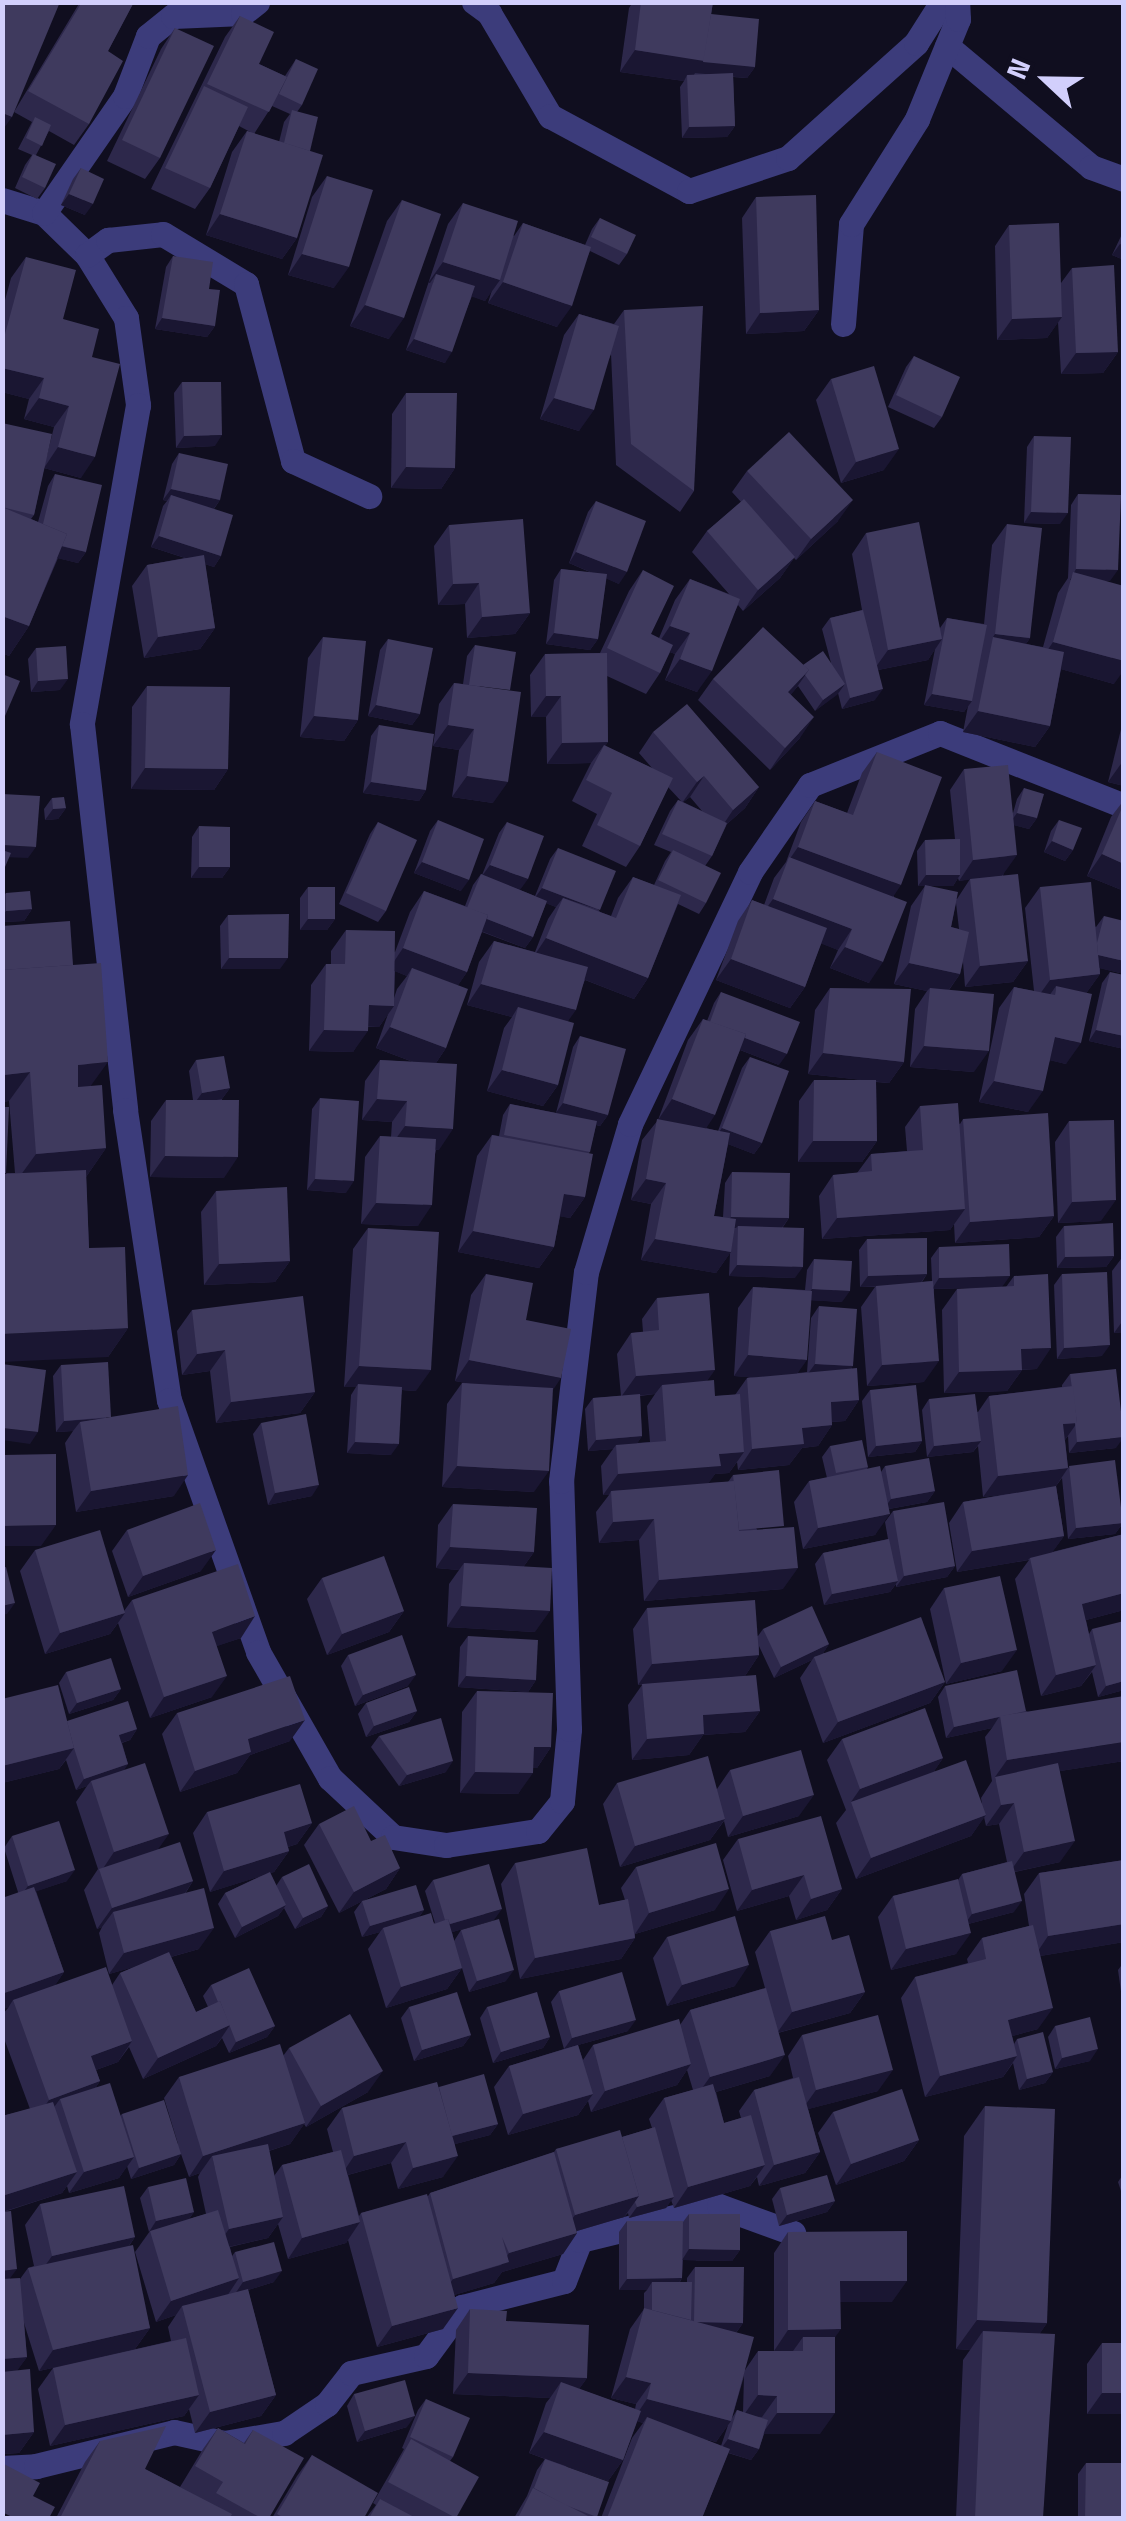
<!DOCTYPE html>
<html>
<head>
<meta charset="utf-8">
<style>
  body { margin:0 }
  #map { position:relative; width:1126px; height:2521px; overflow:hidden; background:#100e1f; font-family:"Titillium Web",sans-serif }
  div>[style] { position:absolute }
  .minor>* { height:25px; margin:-12.5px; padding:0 12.5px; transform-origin:12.5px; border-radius:12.5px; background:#3c3c7b }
  .wall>* { inset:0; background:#2d284b }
  .shaded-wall>* { inset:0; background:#1a1632 }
  .building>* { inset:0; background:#3f3a5e }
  span { translate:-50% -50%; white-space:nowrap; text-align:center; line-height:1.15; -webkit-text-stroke:10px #100e1f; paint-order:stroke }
  .frame { position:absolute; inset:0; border:5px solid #d2cffc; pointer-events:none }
  .north { position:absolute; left:996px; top:30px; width:100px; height:100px; -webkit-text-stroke:8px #100e1f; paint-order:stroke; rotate:292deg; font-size:28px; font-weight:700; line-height:40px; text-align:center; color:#d2cffc }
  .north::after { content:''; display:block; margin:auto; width:35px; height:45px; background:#d2cffc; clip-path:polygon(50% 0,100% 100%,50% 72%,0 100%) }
</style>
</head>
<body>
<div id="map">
  <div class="minor">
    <i style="left:474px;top:2px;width:19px;rotate:36deg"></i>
    <i style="left:489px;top:13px;width:120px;rotate:59.4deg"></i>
    <i style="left:550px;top:116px;width:158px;rotate:28.3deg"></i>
    <i style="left:689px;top:191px;width:104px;rotate:-18.4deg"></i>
    <i style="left:788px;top:158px;width:172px;rotate:-41.9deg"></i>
    <i style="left:916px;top:43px;width:49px;rotate:-57.6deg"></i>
    <i style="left:947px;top:46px;width:188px;rotate:40deg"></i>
    <i style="left:1091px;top:167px;width:35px;rotate:20deg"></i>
    <i style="left:2px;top:200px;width:44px;rotate:17.2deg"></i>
    <i style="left:44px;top:213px;width:60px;rotate:44.3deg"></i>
    <i style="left:87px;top:255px;width:74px;rotate:58.2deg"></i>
    <i style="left:126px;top:318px;width:88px;rotate:82.1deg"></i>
    <i style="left:138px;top:405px;width:324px;rotate:100deg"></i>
    <i style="left:82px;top:724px;width:388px;rotate:83.6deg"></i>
    <i style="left:125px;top:1110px;width:293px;rotate:81.4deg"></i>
    <i style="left:169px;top:1400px;width:267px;rotate:70.5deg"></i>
    <i style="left:258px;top:1652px;width:145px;rotate:60.3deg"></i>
    <i style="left:330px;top:1778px;width:86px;rotate:43.1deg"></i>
    <i style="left:393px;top:1837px;width:54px;rotate:8.6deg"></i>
    <i style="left:446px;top:1845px;width:93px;rotate:-8.7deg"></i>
    <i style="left:538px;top:1831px;width:38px;rotate:-51deg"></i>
    <i style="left:562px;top:1801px;width:72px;rotate:-84.4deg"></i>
    <i style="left:569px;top:1729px;width:248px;rotate:-91.8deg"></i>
    <i style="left:561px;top:1481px;width:210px;rotate:-83.2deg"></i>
    <i style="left:586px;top:1272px;width:154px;rotate:-73.4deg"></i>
    <i style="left:630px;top:1124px;width:279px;rotate:-64.5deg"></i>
    <i style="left:750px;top:872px;width:106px;rotate:-55.4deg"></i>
    <i style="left:810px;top:785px;width:140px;rotate:-21.8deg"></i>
    <i style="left:940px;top:733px;width:198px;rotate:21.6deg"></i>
    <i style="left:44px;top:213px;width:142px;rotate:-55.3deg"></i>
    <i style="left:125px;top:96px;width:64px;rotate:-69deg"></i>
    <i style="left:148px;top:36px;width:32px;rotate:-39deg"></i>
    <i style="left:173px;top:16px;width:70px;rotate:-2.5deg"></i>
    <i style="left:243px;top:13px;width:18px;rotate:-38deg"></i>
    <i style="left:87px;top:255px;width:26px;rotate:-36deg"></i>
    <i style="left:108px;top:240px;width:55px;rotate:-6.2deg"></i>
    <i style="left:163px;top:234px;width:97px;rotate:31.1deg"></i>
    <i style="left:246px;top:284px;width:183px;rotate:75.1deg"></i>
    <i style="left:293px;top:461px;width:84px;rotate:24.7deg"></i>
    <i style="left:843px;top:324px;width:100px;rotate:-85.4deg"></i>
    <i style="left:851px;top:224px;width:124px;rotate:-57.8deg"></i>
    <i style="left:917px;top:119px;width:108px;rotate:-67.7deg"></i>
    <i style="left:958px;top:19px;width:17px;rotate:-93deg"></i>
    <i style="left:2px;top:2468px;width:34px;rotate:-3deg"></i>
    <i style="left:36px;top:2466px;width:142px;rotate:-13.8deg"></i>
    <i style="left:174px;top:2432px;width:51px;rotate:12.4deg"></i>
    <i style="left:224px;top:2443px;width:61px;rotate:-9.5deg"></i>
    <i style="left:284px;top:2433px;width:52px;rotate:-34deg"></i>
    <i style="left:327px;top:2404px;width:39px;rotate:-52deg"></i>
    <i style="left:351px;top:2373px;width:77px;rotate:-12.8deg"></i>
    <i style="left:426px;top:2356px;width:61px;rotate:-53.7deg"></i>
    <i style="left:462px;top:2307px;width:105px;rotate:-14.3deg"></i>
    <i style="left:564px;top:2281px;width:44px;rotate:-68.7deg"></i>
    <i style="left:580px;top:2240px;width:143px;rotate:-13.7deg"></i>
    <i style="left:719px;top:2206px;width:79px;rotate:20deg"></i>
  </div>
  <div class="wall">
    <i style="clip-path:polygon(80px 2px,134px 2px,108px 51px,89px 124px,74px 145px,49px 131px,36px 155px,45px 188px,37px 199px,15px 188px,25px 165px,32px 155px,18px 149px,32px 122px,14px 112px)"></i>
    <i style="clip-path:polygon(633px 2px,713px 2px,711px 14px,755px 67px,747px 78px,733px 77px,735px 126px,727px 137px,682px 138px,680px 87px,684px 81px,620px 72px,629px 8px)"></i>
    <i style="clip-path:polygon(240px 16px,259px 64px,285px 76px,296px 59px,302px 105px,297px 112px,310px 151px,297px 238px,282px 259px,206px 235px,232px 152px,247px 131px,279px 142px,284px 122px,290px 114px,272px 106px,254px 134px,239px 126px,210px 188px,195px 209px,151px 189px,225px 37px)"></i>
    <i style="clip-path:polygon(175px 28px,160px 158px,145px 179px,107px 161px,161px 49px)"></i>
    <i style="clip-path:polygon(81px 168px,85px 215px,61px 205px,73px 179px)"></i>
    <i style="clip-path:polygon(327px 176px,334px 288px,288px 275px,312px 197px)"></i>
    <i style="clip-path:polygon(756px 197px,819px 310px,804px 331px,746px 334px,742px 218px)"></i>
    <i style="clip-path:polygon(402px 200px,389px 339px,350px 326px,387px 221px)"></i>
    <i style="clip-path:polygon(463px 203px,514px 236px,523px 223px,585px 245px,592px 229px,600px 218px,627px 254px,619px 265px,590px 251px,557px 327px,488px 303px,492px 290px,485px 301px,472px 296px,445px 363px,406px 350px,448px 224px)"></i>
    <i style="clip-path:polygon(1009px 225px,1061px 283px,1072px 268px,1118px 352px,1103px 373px,1061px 374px,1058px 322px,1047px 338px,997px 340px,995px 246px)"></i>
    <i style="clip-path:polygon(1124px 230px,1124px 260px,1112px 255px)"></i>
    <i style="clip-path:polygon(173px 256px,209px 289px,215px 326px,207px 337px,155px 329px,166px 267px)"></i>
    <i style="clip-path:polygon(26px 257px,63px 319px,92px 357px,81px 478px,44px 468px,34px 515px,31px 519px,38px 522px,48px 486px,55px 474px,86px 552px,78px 563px,58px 558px,29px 626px,9px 656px,2px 653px,2px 423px,47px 455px,54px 427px,24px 419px,29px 399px,2px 392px,2px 311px,11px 278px)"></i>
    <i style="clip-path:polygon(624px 310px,694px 491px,680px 512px,616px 465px,611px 354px,579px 431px,540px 419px,564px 335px,579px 314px,614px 324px)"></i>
    <i style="clip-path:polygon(914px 356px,942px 417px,934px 428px,888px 407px,906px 367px)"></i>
    <i style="clip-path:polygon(831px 379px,884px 470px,841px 483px,816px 400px)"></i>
    <i style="clip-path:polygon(182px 382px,215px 446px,176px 448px,174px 393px)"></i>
    <i style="clip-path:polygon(406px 393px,455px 468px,441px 489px,391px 488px,392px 414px)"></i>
    <i style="clip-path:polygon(1034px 436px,1060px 524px,1024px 523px,1027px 447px)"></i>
    <i style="clip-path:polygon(179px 453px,220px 500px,214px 509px,221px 556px,214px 567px,205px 564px,215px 628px,200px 649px,144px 658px,132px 586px,147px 565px,185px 558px,151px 547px,163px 506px,167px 501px,163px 500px,172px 464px)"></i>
    <i style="clip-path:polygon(evenodd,747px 471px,838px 521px,796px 560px,794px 558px,780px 578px,743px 611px,738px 605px,697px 692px,665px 680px,675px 654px,670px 652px,660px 673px,646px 694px,607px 676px,608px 742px,605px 746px,652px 768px,639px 753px,653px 732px,759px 787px,745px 808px,727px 824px,712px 856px,705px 866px,706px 903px,699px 914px,678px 904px,648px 978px,634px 999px,585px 980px,568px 1021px,558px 1085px,543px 1106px,487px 1091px,504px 1028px,512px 1017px,467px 1005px,479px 962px,494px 941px,535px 952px,548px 919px,556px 907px,546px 903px,533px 937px,525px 948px,482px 932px,467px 972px,458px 985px,446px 1048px,436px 1063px,439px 1150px,436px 1150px,418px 1226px,361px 1224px,365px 1157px,380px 1136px,391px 1137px,392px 1122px,362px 1120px,365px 1081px,380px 1060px,413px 1062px,376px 1048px,388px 1014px,379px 1027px,368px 1027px,353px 1052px,309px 1051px,311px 985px,326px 964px,331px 964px,331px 951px,346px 930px,395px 952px,410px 912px,424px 891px,465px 906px,473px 885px,481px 874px,482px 875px,499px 833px,507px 822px,520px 890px,535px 896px,550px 859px,558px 848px,600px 912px,611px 916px,618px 898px,633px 877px,654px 885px,665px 861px,671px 852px,654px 845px,670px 811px,678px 800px,681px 801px,668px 787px,640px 846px,626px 867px,582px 846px,597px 814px,572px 801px,591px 763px,547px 764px,546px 717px,531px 717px,530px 675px,545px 654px,600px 653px,629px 591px,643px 570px,651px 634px,659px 638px,675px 600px,690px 579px,729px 594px,692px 552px,707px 531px,741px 502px,732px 492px,747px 471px,690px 797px,702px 811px,683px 802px,690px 797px,747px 471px,395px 971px,407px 976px,397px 989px,394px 998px,395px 971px)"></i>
    <i style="clip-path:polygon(1078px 494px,1110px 581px,1106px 581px,1114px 684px,1061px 669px,1050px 726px,1035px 747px,963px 732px,968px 706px,964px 712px,924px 705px,935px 649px,928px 660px,878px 670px,875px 700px,842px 709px,838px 693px,815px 711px,798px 686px,791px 694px,800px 738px,770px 770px,698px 700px,713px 679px,803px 665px,831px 663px,822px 629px,830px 618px,862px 610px,852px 554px,866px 533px,940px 628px,947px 618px,984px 624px,992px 545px,1007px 524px,1030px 638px,1026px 644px,1043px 647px,1058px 593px,1068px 578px,1071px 505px)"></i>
    <i style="clip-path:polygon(596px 501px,619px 584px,606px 578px,598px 639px,590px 650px,546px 644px,554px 580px,561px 569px,592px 573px,569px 563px,588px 512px)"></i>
    <i style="clip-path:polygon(449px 525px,530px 613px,515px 634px,467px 638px,465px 604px,438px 605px,434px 546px)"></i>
    <i style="clip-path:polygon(323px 637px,358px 720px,344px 741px,300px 737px,308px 658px)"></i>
    <i style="clip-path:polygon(388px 639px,420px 714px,412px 725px,368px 716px,380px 650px)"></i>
    <i style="clip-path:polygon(475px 645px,493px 803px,452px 797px,459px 750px,433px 746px,439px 704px,454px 683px,463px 684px,467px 656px)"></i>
    <i style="clip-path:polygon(36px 648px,60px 690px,31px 692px,28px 659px)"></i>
    <i style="clip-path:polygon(147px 686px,228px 769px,214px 790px,131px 789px,132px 707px)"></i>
    <i style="clip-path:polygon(1124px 717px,1124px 786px,1108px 782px)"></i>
    <i style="clip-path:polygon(379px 725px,426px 790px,419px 801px,363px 793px,371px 736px)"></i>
    <i style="clip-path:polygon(877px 752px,894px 897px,869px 983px,830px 968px,838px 950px,821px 943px,805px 987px,790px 1008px,716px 980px,738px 921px,752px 900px,764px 905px,774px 878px,786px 862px,801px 822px,815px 801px,847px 813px,862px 773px)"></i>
    <i style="clip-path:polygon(evenodd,964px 769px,1013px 813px,1017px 799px,1024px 788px,1037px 818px,1029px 829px,1014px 825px,1003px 876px,1028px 961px,1013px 982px,965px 987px,963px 962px,960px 974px,949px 990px,974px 1072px,910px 1067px,915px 1009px,927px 991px,894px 984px,911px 906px,925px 886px,918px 886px,917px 851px,925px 840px,955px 839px,950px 790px,964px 769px,958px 878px,959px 881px,970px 879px,957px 899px,930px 886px,953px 886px,958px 878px,964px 769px,956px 903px,959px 929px,951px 927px,956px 903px)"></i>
    <i style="clip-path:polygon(52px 798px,66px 808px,58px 819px,45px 820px,44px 809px)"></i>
    <i style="clip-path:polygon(1124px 800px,1124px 891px,1087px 876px,1111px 817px)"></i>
    <i style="clip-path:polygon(438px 820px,461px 891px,414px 873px,430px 831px)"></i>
    <i style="clip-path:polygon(1059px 820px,1073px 850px,1065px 861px,1044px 852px,1051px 831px)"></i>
    <i style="clip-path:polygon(378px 822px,386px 911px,378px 922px,339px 904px,370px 834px)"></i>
    <i style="clip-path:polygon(199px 826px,230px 867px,222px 878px,191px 878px,192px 837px)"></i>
    <i style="clip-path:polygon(308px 887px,335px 919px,327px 930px,300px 930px,300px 898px)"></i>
    <i style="clip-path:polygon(1040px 887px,1096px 927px,1104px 916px,1124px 974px,1100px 968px,1100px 974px,1087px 992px,1066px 1064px,1050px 1060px,1028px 1112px,979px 1102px,999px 1008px,1014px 987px,1034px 991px,1025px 908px)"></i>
    <i style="clip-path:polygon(6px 893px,32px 909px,24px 921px,2px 922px,2px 897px)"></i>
    <i style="clip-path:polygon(228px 915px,280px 969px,221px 969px,220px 926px)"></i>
    <i style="clip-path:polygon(2px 926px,73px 965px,91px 1086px,106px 1148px,86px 1177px,89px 1248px,128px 1328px,108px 1357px,6px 1173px,15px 1173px,9px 1101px,2px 1102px)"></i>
    <i style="clip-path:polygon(1110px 972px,1124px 1049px,1089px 1041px,1102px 983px)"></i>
    <i style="clip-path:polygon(830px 988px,904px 1062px,889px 1083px,876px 1082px,877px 1141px,862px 1162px,798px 1162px,799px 1101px,814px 1080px,863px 1080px,808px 1074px,815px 1010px)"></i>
    <i style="clip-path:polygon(721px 992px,779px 1065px,740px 1050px,706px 1128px,718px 1131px,742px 1068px,750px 1057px,762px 1143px,754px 1154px,728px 1144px,714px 1216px,723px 1217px,725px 1183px,732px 1172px,789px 1218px,783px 1227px,795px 1278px,729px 1276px,730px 1253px,716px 1273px,641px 1260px,651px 1204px,631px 1200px,642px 1140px,658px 1120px,688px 1040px,703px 1019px,707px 1021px,714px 1003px)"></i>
    <i style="clip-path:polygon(580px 1036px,608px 1115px,600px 1126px,596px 1125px,589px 1154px,585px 1197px,570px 1218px,560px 1216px,554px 1247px,539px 1268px,458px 1252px,477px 1156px,492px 1135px,499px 1136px,503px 1115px,510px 1104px,556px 1113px,573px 1047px)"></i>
    <i style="clip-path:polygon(196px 1060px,230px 1088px,222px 1099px,224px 1178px,150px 1177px,151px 1121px,166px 1100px,193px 1100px,189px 1071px)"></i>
    <i style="clip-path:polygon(320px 1098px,346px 1193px,307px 1190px,312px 1109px)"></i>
    <i style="clip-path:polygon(920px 1106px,960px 1124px,963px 1119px,1054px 1216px,1039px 1237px,955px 1243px,954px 1224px,950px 1230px,822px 1239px,819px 1196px,833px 1175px,857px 1173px,871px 1154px,907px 1151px,905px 1127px)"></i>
    <i style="clip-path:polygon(1069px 1121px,1101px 1221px,1058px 1223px,1055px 1142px)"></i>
    <i style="clip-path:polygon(216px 1191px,290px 1261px,275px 1282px,204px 1285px,201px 1212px)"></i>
    <i style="clip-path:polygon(1064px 1226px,1114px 1256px,1106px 1267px,1057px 1268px,1056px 1237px)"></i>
    <i style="clip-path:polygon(368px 1228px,416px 1391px,402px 1390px,391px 1455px,347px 1453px,351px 1395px,356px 1387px,344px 1387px,353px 1249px)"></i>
    <i style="clip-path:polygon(867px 1239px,927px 1274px,922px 1282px,932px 1281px,931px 1258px,939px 1247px,1002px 1287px,934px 1289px,924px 1382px,867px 1386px,861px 1307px,875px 1287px,860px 1287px,859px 1250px)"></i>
    <i style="clip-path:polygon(1124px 1255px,1124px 1332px,1114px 1333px,1112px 1271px)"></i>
    <i style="clip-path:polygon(evenodd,814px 1259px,842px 1302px,811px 1300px,798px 1373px,807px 1372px,811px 1318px,819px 1306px,852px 1369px,859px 1400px,845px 1421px,832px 1422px,832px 1425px,818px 1446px,802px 1448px,789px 1465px,738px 1470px,737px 1462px,729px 1473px,715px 1474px,708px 1483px,728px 1482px,733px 1475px,783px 1589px,644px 1601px,639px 1540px,599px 1543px,596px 1512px,609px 1495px,603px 1495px,601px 1466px,613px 1449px,588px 1451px,585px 1409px,593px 1398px,621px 1396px,617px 1354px,631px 1333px,643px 1332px,642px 1319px,657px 1298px,707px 1381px,715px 1396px,735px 1395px,747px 1378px,750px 1377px,734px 1376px,738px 1308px,753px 1287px,805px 1290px,807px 1270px,814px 1259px,655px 1394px,647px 1406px,650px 1442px,637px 1443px,642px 1436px,640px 1396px,655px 1394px)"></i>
    <i style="clip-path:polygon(486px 1274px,526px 1320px,534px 1492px,442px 1487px,447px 1404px,462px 1383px,466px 1383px,455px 1381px,471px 1295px)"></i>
    <i style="clip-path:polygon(1062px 1274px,1102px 1356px,1057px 1359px,1054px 1285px)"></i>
    <i style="clip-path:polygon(1014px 1276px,1037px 1369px,1022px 1370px,1007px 1391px,944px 1393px,942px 1310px,957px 1289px,1006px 1287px)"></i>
    <i style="clip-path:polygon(192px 1310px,315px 1392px,300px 1413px,216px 1423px,210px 1371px,182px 1375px,177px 1331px)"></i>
    <i style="clip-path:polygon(61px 1365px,174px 1496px,76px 1512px,65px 1443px,73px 1431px,56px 1432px,53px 1376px)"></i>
    <i style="clip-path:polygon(1070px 1374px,1116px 1448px,1069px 1453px,1068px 1436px,1065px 1440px,1068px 1467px,1123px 1523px,1115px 1534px,1068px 1539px,1062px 1478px,1056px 1486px,1064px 1536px,1052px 1552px,1124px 1534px,1124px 1610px,1086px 1620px,1089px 1634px,1092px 1629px,1124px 1690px,1098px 1697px,1092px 1672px,1081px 1686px,1041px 1696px,1015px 1579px,1029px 1560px,957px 1572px,949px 1523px,963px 1502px,1006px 1494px,983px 1497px,978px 1446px,973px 1452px,927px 1457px,922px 1410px,929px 1399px,978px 1412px,989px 1396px,1062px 1387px,1062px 1385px)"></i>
    <i style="clip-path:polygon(870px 1390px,922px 1441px,915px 1452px,868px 1457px,862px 1401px)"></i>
    <i style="clip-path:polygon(261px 1423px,312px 1496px,268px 1505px,253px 1434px)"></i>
    <i style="clip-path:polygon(830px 1446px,868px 1467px,867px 1469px,881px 1472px,885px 1466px,935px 1491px,927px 1502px,889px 1509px,875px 1535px,803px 1549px,794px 1502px,809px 1481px,827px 1478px,822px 1457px)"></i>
    <i style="clip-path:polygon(453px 1504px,534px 1552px,524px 1566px,535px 1632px,447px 1627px,449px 1584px,459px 1570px,436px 1568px,438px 1525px)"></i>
    <i style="clip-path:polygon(893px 1511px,955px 1566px,947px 1577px,896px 1587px,896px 1584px,890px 1592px,824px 1605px,815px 1564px,823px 1553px,888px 1539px,885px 1522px)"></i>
    <i style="clip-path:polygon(127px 1530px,201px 1571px,128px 1597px,112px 1551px)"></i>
    <i style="clip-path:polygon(35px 1550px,124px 1611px,132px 1600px,241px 1638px,216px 1646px,212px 1697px,150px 1718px,118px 1623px,110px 1634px,45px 1654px,20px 1571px)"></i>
    <i style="clip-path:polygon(322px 1578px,404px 1611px,389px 1632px,327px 1655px,307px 1599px)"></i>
    <i style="clip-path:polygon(944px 1588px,1002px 1671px,946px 1684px,930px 1609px)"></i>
    <i style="clip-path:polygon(647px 1608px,758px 1636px,763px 1629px,829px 1644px,823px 1653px,945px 1682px,930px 1703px,823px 1743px,800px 1678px,812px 1660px,774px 1678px,759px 1646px,759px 1655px,745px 1676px,760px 1711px,745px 1732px,703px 1735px,689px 1755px,632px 1760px,628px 1705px,642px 1685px,638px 1685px,633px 1629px)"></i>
    <i style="clip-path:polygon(468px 1636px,536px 1680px,528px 1692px,458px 1687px,460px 1647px)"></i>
    <i style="clip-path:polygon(348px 1655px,408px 1686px,355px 1706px,341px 1666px)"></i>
    <i style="clip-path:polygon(66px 1672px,121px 1689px,113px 1700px,69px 1714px,59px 1683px)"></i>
    <i style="clip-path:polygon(945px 1686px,1026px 1711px,1124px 1761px,1060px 1771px,1060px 1862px,1015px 1872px,1014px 1912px,968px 1924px,956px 1954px,891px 1970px,878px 1917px,893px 1896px,958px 1880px,962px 1874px,1007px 1862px,999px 1824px,986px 1826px,984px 1817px,971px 1836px,856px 1879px,836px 1823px,846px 1810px,827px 1760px,842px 1739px,943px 1758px,934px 1771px,982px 1804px,981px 1798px,992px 1781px,985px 1737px,992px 1728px,946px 1738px,938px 1697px)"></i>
    <i style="clip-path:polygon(477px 1691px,551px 1747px,537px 1768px,533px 1768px,518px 1794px,460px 1793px,462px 1712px)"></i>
    <i style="clip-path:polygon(2px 1699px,67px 1721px,137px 1729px,130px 1740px,122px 1743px,128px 1764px,124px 1769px,158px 1849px,193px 1881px,185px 1894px,199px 1949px,171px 1957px,196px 2012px,208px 2007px,203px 1996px,211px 1985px,275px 2026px,267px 2037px,229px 2053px,222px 2038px,216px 2046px,143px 2079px,129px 2047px,118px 2062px,96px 2070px,100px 2081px,96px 2087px,120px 2116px,122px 2114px,178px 2144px,164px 2098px,179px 2077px,283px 2056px,289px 2048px,368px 2092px,306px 2127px,304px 2124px,290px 2144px,269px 2151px,274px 2176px,282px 2165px,333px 2152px,327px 2129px,342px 2108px,439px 2087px,498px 2124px,490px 2135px,455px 2144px,443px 2177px,398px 2189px,391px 2163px,348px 2175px,359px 2216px,361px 2213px,428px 2196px,430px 2193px,554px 2152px,556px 2149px,622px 2137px,652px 2128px,649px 2119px,664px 2098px,693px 2090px,687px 2070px,677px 2085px,591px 2112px,588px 2101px,578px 2115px,508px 2135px,494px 2087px,509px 2066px,564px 2049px,551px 2002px,559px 1991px,628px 2031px,578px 2045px,583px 2060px,593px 2045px,680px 2025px,690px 2010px,765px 1988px,755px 1952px,770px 1931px,832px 1940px,865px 1992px,850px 2013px,778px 2033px,770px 2076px,716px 2092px,724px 2123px,741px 2118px,739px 2111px,754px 2090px,793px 2078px,788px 2056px,802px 2035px,878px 2091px,808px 2109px,820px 2152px,805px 2173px,759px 2186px,757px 2177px,750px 2186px,674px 2208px,671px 2200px,666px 2208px,629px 2218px,628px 2213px,624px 2217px,577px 2231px,577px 2233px,563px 2254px,502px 2272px,494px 2283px,454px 2295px,443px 2329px,377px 2347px,348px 2240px,346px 2243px,288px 2259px,278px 2224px,268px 2238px,230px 2247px,232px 2256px,235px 2252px,274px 2282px,248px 2290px,276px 2395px,261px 2416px,195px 2433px,189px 2409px,184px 2416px,50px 2446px,38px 2389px,53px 2368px,171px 2341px,168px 2327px,176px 2315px,156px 2322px,135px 2252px,150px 2231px,149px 2232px,140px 2198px,148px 2187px,194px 2212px,189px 2219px,206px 2214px,198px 2177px,200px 2173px,189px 2177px,181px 2154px,174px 2165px,131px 2179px,127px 2166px,119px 2178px,69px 2193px,67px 2186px,62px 2193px,4px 2212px,2px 2271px,2px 2116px,30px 2109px,2px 2033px,2px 2015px,8px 2008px,18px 1892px,4px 1848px,12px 1836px,67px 1881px,36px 1891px,64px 1972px,55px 1985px,112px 1985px,120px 1973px,137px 1966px,109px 1974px,99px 1933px,102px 1927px,97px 1929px,84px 1890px,98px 1869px,76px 1802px,87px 1786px,76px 1790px,66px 1760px,59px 1769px,2px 1783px)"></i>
    <i style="clip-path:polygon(366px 1703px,417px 1711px,409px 1722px,366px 1737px,358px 1714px)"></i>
    <i style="clip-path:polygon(177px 1713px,290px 1741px,250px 1755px,237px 1773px,180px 1792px,162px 1734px)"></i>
    <i style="clip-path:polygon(379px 1736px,446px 1772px,399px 1786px,371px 1747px)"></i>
    <i style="clip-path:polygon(730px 1770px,799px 1816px,728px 1837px,724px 1821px,710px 1840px,620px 1867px,603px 1804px,617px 1783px,717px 1789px)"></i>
    <i style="clip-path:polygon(207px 1812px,312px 1823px,297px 1844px,288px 1847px,289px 1851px,274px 1872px,270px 1873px,276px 1886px,282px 1877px,328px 1906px,321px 1917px,295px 1929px,284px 1908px,278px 1916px,235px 1938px,218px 1904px,225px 1893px,261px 1876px,210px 1892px,193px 1833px)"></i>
    <i style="clip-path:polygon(319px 1824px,371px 1841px,400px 1868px,386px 1889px,339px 1913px,304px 1845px)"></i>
    <i style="clip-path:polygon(738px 1839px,842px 1889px,827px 1910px,796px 1920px,789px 1896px,737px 1911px,723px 1860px)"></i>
    <i style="clip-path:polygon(1124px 1860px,1124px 1942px,1040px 1956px,1038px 2029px,1012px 2036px,1014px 2044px,1017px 2039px,1053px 2072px,1045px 2083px,1019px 2090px,1013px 2063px,1003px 2077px,925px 2097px,901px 1998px,915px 1977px,968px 1963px,967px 1959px,982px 1938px,1029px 1926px,1024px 1894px,1039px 1873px)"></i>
    <i style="clip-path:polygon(515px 1863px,599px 1905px,625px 1900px,621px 1888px,636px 1867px,715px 1910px,635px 1934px,635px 1938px,621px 1959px,520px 1979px,501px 1884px)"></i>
    <i style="clip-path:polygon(433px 1880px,494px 1920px,452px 1932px,454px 1941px,461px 1930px,506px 1981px,469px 1992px,462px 1968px,447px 1989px,386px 2008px,368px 1949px,380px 1932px,362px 1937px,354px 1912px,362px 1901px,424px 1910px,419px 1917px,435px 1923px,425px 1891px)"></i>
    <i style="clip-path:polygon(667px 1937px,735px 1986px,667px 2006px,653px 1958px)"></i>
    <i style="clip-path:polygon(1124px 1962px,1124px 2013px,1118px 1970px)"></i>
    <i style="clip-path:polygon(409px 2007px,471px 2035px,463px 2046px,414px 2061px,401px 2018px)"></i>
    <i style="clip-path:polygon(487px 2007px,550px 2037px,543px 2048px,493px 2063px,480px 2018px)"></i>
    <i style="clip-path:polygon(1055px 2026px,1090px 2061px,1055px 2069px,1048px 2037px)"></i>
    <i style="clip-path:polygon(985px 2106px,1047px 2323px,1040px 2333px,1043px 2518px,956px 2518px,963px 2360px,970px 2350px,956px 2349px,964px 2136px)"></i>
    <i style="clip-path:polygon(833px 2112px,919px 2140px,904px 2161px,836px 2185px,818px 2133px)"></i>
    <i style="clip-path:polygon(1124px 2173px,1124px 2200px,1118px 2182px)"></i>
    <i style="clip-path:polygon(780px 2188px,835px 2201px,827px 2212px,779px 2226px,772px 2199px)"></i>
    <i style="clip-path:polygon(40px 2204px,135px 2237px,129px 2246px,150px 2328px,135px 2349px,39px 2371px,24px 2323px,27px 2357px,17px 2370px,34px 2432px,19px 2453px,2px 2454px,2px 2271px,10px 2279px,20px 2279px,28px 2268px,34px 2266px,25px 2225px)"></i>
    <i style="clip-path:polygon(evenodd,689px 2214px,740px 2250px,732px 2261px,683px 2260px,682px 2278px,680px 2282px,687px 2282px,687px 2278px,695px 2267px,743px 2323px,736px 2333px,745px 2370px,758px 2351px,774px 2351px,774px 2253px,788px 2232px,892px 2302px,840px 2302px,820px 2434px,764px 2434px,759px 2449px,751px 2460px,728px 2453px,702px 2518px,601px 2518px,632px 2438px,643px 2423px,637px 2421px,623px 2460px,608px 2481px,566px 2466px,596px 2518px,514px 2518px,527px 2496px,537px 2470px,545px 2459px,529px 2453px,546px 2403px,550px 2398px,453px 2394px,456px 2330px,470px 2309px,506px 2321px,587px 2378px,579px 2389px,635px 2409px,636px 2404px,611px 2398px,630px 2329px,644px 2309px,644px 2293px,647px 2290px,619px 2290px,619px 2232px,627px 2221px,683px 2222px,689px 2214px,744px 2376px,743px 2412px,737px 2410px,732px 2418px,744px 2376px,689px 2214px,728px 2425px,721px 2446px,701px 2438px,716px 2442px,728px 2425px)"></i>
    <i style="clip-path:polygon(1102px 2343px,1124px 2343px,1124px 2414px,1087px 2414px,1087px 2364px)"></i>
    <i style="clip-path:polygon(354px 2394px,407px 2427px,357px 2442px,347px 2406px)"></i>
    <i style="clip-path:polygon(426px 2399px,453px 2457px,450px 2461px,456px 2518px,366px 2518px,376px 2505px,373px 2503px,404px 2449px,402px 2448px,418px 2410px)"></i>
    <i style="clip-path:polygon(218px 2428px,244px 2443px,253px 2430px,269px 2518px,56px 2518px,85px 2462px,100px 2441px,145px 2469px,180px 2487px,203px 2449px)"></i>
    <i style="clip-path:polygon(312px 2455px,364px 2518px,272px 2518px,297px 2476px)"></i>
    <i style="clip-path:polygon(1086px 2463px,1123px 2518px,1078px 2518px,1078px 2474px)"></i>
  </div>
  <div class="shaded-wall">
    <i style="clip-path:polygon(635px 50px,755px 67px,747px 78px,695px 73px,690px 82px,687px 75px,684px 81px,620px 72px)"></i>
    <i style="clip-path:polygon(2px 113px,12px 117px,2px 131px)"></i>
    <i style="clip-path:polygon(735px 126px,727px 137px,682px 138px,689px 127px)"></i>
    <i style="clip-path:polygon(69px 194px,93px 204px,85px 215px,61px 205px)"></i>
    <i style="clip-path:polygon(220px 214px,297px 238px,282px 259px,206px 235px)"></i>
    <i style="clip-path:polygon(1120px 244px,1124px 246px,1124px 260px,1112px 255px)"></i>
    <i style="clip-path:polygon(302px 254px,349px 267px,334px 288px,288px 275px)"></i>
    <i style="clip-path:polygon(443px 262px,500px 280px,485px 301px,433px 284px,436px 274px,430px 283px,428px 283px)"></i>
    <i style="clip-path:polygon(503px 282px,572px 306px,557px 327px,488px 303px)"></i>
    <i style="clip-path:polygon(365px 305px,404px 318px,389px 339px,350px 326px)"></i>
    <i style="clip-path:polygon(819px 310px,804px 331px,746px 334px,760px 313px)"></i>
    <i style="clip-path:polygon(1062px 317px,1047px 338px,997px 340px,1012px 319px)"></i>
    <i style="clip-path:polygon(162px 318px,215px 326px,207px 337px,155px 329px)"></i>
    <i style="clip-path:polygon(414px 339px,452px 352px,445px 363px,406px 350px)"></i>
    <i style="clip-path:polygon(1118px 352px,1103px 373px,1061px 374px,1076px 353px)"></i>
    <i style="clip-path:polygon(2px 368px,44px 378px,29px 399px,2px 392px)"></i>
    <i style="clip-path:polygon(39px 398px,69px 406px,54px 427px,24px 419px)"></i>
    <i style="clip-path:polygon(554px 398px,594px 410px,579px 431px,540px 419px)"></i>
    <i style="clip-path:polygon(222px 435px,215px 446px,176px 448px,184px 436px)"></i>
    <i style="clip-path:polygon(58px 447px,95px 457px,81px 478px,44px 468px)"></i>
    <i style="clip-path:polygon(899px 449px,884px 470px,841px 483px,856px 462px)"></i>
    <i style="clip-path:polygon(406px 467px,455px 468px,441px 489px,391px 488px)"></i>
    <i style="clip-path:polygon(171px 489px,220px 500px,212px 511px,171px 495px,167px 501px,163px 500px)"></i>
    <i style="clip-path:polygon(853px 500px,838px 521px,796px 560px,811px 539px)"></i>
    <i style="clip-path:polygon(1031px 512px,1068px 513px,1060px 524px,1024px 523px)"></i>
    <i style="clip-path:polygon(159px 536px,221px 556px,214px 567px,151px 547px)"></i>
    <i style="clip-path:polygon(39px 541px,86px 552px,78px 563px,31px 552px)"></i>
    <i style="clip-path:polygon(576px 552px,627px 572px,619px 584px,569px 563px)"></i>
    <i style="clip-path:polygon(795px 557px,780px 578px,743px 611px,758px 590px)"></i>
    <i style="clip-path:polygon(1076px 569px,1118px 570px,1110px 581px,1070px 580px)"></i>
    <i style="clip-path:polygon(479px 583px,465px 604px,438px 605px,453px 584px)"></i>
    <i style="clip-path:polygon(530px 613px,515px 634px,467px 638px,482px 617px)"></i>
    <i style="clip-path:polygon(2px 616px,29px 626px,9px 656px,2px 653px)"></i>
    <i style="clip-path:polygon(670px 626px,690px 633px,675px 654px,656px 647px)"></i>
    <i style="clip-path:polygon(215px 628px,200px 649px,144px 658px,158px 637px)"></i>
    <i style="clip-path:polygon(554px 633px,598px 639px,590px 650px,546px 644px)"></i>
    <i style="clip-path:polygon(995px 634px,1030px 638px,1016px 659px,993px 637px)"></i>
    <i style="clip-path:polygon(942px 639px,928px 660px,873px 671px,888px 650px)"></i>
    <i style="clip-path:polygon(1053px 642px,1124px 661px,1124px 670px,1114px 684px,1039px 663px)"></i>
    <i style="clip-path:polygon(680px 659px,712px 671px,697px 692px,665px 680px)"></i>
    <i style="clip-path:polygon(809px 670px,794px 691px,773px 713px,788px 692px)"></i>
    <i style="clip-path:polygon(68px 679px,60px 690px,31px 692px,38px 681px)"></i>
    <i style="clip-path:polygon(845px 684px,837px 695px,815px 711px,823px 700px)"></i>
    <i style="clip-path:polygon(883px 689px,875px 700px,842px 709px,850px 698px)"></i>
    <i style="clip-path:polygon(932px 694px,972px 701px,964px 712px,924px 705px)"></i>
    <i style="clip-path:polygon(546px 696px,561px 696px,546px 717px,531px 717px)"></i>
    <i style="clip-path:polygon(376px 705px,420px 714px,412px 725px,368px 716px)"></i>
    <i style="clip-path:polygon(978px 711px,1050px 726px,1035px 747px,963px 732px)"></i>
    <i style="clip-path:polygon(314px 716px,358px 720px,344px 741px,300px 737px)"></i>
    <i style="clip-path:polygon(814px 717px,800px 738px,770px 770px,785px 748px)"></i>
    <i style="clip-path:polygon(448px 725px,474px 729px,459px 750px,433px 746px)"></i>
    <i style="clip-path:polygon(608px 742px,599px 755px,604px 745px,591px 763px,547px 764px,562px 743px)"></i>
    <i style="clip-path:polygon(1123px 761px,1124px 786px,1108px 782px)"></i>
    <i style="clip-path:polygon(145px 768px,228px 769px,214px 790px,131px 789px)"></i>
    <i style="clip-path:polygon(467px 776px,508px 782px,493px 803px,452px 797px)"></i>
    <i style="clip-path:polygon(704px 776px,690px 797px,682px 803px,697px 782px)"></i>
    <i style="clip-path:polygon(371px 782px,426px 790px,419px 801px,363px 793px)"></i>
    <i style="clip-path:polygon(759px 787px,745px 808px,719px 831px,733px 810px)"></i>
    <i style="clip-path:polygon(66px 808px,58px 819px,45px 820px,53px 809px)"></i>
    <i style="clip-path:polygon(1017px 813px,1037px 818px,1029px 829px,1009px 824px)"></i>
    <i style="clip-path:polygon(1052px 841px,1073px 850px,1065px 861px,1044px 852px)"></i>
    <i style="clip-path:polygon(2px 845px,36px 847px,28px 858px,2px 857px)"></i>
    <i style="clip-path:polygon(798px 847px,901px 885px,887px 906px,787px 863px)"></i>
    <i style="clip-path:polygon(1102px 854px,1124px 864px,1124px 891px,1087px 876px)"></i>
    <i style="clip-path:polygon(1017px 855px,1002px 876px,959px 881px,973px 860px)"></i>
    <i style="clip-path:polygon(422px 862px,469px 880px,461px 891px,414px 873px)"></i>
    <i style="clip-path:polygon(490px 865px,528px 879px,520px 890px,482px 876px)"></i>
    <i style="clip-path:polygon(199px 867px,230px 867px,222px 878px,191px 878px)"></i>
    <i style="clip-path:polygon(926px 875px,960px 875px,953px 886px,918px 886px)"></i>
    <i style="clip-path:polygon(542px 888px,600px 910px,563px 898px,556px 907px,534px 899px)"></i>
    <i style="clip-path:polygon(773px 899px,852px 929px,838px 950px,758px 920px)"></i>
    <i style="clip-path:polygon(32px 909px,24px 921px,2px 922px,2px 916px,6px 911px)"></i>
    <i style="clip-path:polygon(466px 911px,533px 937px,525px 948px,458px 922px)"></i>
    <i style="clip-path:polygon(308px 919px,335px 919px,327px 930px,300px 930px)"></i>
    <i style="clip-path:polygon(546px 938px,648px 978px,634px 999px,532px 959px)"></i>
    <i style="clip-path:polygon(845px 947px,883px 962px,869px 983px,830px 968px)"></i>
    <i style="clip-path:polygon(403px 948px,467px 972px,453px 993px,412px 968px,407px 976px,389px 969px)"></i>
    <i style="clip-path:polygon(1094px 954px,1124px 961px,1124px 974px,1086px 965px)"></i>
    <i style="clip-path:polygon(229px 958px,288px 958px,280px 969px,221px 969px)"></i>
    <i style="clip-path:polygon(731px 959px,805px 987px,790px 1008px,716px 980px)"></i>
    <i style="clip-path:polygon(1028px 961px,1013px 982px,965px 987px,980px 966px)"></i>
    <i style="clip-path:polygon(909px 963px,960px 974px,945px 995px,930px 988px,927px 991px,894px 984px)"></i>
    <i style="clip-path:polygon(1100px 974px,1085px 995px,1055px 995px,1056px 986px,1047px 999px,1035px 1001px,1050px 980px)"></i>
    <i style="clip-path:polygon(481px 984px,576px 1010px,561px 1031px,518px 1007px,512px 1017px,467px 1005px)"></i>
    <i style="clip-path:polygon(369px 1005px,394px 1006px,379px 1027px,355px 1026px)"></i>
    <i style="clip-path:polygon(709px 1024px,787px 1054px,779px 1065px,702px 1035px)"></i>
    <i style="clip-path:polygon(390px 1027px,446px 1048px,432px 1069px,376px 1048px)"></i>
    <i style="clip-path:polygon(324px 1030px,368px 1031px,353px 1052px,309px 1051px)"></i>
    <i style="clip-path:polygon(1096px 1030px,1124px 1036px,1124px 1049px,1089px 1041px)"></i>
    <i style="clip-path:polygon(1055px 1037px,1081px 1043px,1066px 1064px,1040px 1058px)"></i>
    <i style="clip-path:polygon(924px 1046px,989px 1051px,974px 1072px,910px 1067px)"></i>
    <i style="clip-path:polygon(823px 1053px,904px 1062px,889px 1083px,808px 1074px)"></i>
    <i style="clip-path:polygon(108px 1062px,87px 1091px,57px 1094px,78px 1065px)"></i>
    <i style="clip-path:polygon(502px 1070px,558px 1085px,543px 1106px,487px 1091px)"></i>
    <i style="clip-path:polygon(30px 1072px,9px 1101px,2px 1102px,2px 1077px,4px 1075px)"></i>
    <i style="clip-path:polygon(994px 1081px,1043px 1091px,1028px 1112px,979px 1102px)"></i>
    <i style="clip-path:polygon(230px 1088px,222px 1099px,194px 1104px,202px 1093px)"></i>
    <i style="clip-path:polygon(377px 1099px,407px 1101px,392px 1122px,362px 1120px)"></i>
    <i style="clip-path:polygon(672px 1099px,715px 1115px,701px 1136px,658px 1120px)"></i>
    <i style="clip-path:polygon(563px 1103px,608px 1115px,600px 1126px,555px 1114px)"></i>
    <i style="clip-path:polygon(405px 1126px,453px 1129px,439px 1150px,390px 1147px)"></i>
    <i style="clip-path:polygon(722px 1128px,762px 1143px,754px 1154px,714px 1139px)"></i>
    <i style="clip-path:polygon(813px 1141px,877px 1141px,862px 1162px,798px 1162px)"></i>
    <i style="clip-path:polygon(106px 1148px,86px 1177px,15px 1183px,36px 1154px)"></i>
    <i style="clip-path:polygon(165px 1156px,238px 1157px,224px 1178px,150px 1177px)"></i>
    <i style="clip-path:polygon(315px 1179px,354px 1181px,346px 1193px,307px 1190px)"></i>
    <i style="clip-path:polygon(646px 1179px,666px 1183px,651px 1204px,631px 1200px)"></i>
    <i style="clip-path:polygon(564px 1194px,585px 1197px,570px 1218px,550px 1215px)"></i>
    <i style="clip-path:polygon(1116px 1200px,1101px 1221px,1058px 1223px,1072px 1202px)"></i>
    <i style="clip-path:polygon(376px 1203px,432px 1205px,418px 1226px,361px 1224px)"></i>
    <i style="clip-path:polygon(965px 1209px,950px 1230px,822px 1239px,837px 1218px)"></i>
    <i style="clip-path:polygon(1054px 1216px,1039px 1237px,955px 1243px,970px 1222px)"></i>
    <i style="clip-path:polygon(731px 1217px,789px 1218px,781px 1229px,738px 1226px,736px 1228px,723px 1228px)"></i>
    <i style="clip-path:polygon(473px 1231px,554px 1247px,539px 1268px,458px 1252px)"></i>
    <i style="clip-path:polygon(655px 1239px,731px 1252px,716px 1273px,641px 1260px)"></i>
    <i style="clip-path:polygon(1114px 1256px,1106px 1267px,1057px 1268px,1065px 1257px)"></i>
    <i style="clip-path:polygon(290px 1261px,275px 1282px,204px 1285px,219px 1264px)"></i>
    <i style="clip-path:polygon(737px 1265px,803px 1267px,795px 1278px,729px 1276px)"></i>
    <i style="clip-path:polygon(927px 1274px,919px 1285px,860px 1287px,868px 1276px)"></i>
    <i style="clip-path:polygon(1010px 1276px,1002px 1287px,932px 1289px,939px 1278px)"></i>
    <i style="clip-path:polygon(812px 1289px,850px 1291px,842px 1302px,804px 1300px)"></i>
    <i style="clip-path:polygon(1124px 1319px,1124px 1332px,1114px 1333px)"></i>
    <i style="clip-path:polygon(128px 1328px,108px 1357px,2px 1362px,2px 1334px)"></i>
    <i style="clip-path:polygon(1110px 1345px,1102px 1356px,1057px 1359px,1064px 1348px)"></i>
    <i style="clip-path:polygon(1051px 1348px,1037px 1369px,1014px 1370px,1022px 1370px,1007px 1391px,944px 1393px,959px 1372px,1021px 1349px)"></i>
    <i style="clip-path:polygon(225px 1350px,210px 1371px,182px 1375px,197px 1354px)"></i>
    <i style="clip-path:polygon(748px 1355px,807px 1360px,792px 1381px,734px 1376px)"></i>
    <i style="clip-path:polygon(469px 1360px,561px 1378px,547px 1399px,455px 1381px)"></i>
    <i style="clip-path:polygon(939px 1361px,924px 1382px,867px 1386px,882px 1365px)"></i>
    <i style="clip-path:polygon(815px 1364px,853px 1366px,846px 1377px,807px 1375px)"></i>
    <i style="clip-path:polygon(359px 1366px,431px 1370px,416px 1391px,358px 1387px,358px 1384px,356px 1387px,344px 1387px)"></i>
    <i style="clip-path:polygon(715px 1370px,700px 1391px,662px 1385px,655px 1394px,621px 1397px,636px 1376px)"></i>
    <i style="clip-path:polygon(315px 1392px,300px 1413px,216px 1423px,231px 1402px)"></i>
    <i style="clip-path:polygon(859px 1400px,845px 1421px,816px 1423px,831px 1402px)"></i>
    <i style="clip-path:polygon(111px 1418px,80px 1422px,73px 1431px,56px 1432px,64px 1421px)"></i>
    <i style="clip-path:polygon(1077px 1423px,1062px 1444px,1063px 1424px)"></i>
    <i style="clip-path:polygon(832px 1425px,818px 1446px,802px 1448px,789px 1465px,738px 1470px,752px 1449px,802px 1428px)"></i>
    <i style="clip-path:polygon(2px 1428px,38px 1432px,30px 1444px,2px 1440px)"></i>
    <i style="clip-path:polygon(642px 1436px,635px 1447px,616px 1445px,613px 1449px,588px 1451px,596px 1440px)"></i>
    <i style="clip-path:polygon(1124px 1437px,1116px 1448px,1069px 1453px,1077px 1442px)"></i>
    <i style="clip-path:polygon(922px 1441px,915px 1452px,868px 1457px,876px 1446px)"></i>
    <i style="clip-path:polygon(981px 1441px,973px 1452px,927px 1457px,934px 1446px)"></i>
    <i style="clip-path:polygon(355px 1442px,399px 1444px,391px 1455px,347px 1453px)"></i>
    <i style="clip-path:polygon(744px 1452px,729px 1473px,715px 1474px,706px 1487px,611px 1491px,609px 1495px,603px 1495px,618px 1474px,719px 1454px)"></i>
    <i style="clip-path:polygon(457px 1466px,549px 1471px,534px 1492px,442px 1487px)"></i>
    <i style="clip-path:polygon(1068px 1468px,1054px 1489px,983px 1497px,998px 1476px)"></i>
    <i style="clip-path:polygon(188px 1475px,174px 1496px,76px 1512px,91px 1491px)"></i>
    <i style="clip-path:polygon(319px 1485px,312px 1496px,268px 1505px,275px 1493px)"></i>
    <i style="clip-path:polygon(935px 1491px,927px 1502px,883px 1510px,891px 1499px)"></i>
    <i style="clip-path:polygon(890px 1514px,875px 1535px,803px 1549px,818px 1528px)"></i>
    <i style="clip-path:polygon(654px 1519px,639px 1540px,599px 1543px,613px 1522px)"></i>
    <i style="clip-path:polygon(1123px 1523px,1115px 1534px,1068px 1539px,1076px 1528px)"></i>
    <i style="clip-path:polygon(56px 1525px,41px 1546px,2px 1546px,3px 1526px)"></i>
    <i style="clip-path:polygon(1064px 1536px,1049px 1557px,1030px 1558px,1028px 1560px,957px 1572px,972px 1551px)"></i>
    <i style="clip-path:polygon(450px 1547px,534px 1552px,519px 1573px,464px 1563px,459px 1570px,436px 1568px)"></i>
    <i style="clip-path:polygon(216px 1550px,201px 1571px,128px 1597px,143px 1576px)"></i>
    <i style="clip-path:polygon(955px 1566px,947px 1577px,896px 1587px,904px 1576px)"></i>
    <i style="clip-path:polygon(798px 1568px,783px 1589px,644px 1601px,659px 1580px)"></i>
    <i style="clip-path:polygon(898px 1581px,890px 1592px,824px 1605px,832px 1594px)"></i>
    <i style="clip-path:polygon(1124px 1593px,1124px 1610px,1067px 1625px,1082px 1604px)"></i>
    <i style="clip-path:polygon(15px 1603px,7px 1614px,2px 1615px,2px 1606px)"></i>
    <i style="clip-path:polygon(461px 1606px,550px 1611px,535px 1632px,447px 1627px)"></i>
    <i style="clip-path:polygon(404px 1611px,389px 1632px,327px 1655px,342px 1634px)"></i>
    <i style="clip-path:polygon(125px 1613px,110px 1634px,45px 1654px,60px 1633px)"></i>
    <i style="clip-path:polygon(255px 1616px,241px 1638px,197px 1653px,212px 1632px)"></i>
    <i style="clip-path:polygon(829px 1644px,822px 1655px,814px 1657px,812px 1660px,774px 1678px,781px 1667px)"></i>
    <i style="clip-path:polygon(1017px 1650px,1002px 1671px,946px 1684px,961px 1663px)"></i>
    <i style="clip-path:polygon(759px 1655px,745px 1676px,638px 1685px,652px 1664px)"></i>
    <i style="clip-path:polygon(1096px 1665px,1081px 1686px,1041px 1696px,1056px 1675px)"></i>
    <i style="clip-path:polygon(416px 1675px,408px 1686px,355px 1706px,363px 1695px)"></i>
    <i style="clip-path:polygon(227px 1676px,212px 1697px,150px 1718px,164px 1697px)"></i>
    <i style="clip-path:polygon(466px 1676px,536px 1680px,528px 1692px,458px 1687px)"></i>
    <i style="clip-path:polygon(1124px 1681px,1124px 1690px,1098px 1697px,1106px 1686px)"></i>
    <i style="clip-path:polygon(945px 1682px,930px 1703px,823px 1743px,838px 1722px)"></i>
    <i style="clip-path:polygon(121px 1689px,113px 1700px,69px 1714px,77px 1703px)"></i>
    <i style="clip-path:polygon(417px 1711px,409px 1722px,366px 1737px,374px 1726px)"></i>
    <i style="clip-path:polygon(760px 1711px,745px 1732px,703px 1735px,689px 1755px,632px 1760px,647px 1739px,703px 1715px)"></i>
    <i style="clip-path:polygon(999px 1717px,992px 1728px,946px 1738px,954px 1727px)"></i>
    <i style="clip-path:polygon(305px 1720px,290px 1741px,250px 1755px,237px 1773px,180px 1792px,195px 1771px,248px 1739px)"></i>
    <i style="clip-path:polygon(137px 1729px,130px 1740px,111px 1746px,119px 1735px)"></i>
    <i style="clip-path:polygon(1124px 1742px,1124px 1761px,996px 1781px,995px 1777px,1007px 1760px)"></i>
    <i style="clip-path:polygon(534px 1747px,551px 1747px,537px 1768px,519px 1768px)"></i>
    <i style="clip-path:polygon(74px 1748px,59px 1769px,2px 1783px,2px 1766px)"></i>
    <i style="clip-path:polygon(943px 1758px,929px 1779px,851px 1802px,860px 1789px)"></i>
    <i style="clip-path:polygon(453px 1761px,446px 1772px,399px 1786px,407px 1775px)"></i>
    <i style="clip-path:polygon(128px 1764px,121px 1775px,91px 1781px,87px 1786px,76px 1790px,84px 1779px)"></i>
    <i style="clip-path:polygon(475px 1772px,533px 1773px,518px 1794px,460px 1793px)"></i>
    <i style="clip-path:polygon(814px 1795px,799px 1816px,728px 1837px,743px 1816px)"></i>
    <i style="clip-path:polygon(1014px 1803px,999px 1824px,986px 1826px,1001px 1805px)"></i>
    <i style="clip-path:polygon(986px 1815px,971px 1836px,856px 1879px,871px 1858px)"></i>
    <i style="clip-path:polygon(725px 1819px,710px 1840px,620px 1867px,635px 1846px)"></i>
    <i style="clip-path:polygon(312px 1823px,297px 1844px,269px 1853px,284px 1832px)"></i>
    <i style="clip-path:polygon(169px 1834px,154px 1855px,100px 1873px,114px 1852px)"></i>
    <i style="clip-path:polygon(1075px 1841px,1060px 1862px,1009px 1873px,1024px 1852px)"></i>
    <i style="clip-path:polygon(289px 1851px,274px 1872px,210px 1892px,224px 1871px)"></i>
    <i style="clip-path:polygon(400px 1868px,386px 1889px,339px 1913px,354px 1892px)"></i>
    <i style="clip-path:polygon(75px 1870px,67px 1881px,20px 1897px,28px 1886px)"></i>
    <i style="clip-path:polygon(804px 1875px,789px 1896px,737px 1911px,752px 1890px)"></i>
    <i style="clip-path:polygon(193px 1881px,179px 1902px,113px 1912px,102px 1927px,97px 1929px,112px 1908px)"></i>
    <i style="clip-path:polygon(729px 1889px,715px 1910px,635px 1934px,649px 1913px)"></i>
    <i style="clip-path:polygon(842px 1889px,827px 1910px,796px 1920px,811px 1899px)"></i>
    <i style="clip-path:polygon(1022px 1901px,1014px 1912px,964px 1925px,972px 1914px)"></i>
    <i style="clip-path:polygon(286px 1905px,278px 1916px,235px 1938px,242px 1927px)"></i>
    <i style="clip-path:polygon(328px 1906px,321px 1917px,295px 1929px,303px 1918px)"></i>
    <i style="clip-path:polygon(502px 1909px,494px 1920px,439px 1936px,447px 1925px)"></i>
    <i style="clip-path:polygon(424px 1910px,416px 1921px,383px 1928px,380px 1932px,362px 1937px,370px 1926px)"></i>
    <i style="clip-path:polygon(1124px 1924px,1124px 1942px,1034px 1957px,1048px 1936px)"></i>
    <i style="clip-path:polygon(214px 1928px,199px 1949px,109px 1974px,124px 1953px)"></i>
    <i style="clip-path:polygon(971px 1933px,956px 1954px,891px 1970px,906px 1949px)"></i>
    <i style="clip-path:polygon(635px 1938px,621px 1959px,520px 1979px,535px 1958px)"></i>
    <i style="clip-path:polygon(749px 1965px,735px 1986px,667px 2006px,682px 1985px)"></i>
    <i style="clip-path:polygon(462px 1968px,447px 1989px,386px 2008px,401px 1987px)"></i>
    <i style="clip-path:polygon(514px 1970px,506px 1981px,469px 1992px,477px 1981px)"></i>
    <i style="clip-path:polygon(64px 1972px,50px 1993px,13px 2000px,8px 2008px,2px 2009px,2px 1994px)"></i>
    <i style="clip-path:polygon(865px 1992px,850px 2013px,777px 2033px,792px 2012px)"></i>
    <i style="clip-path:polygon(1053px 2008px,1038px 2029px,994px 2041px,1008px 2020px)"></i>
    <i style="clip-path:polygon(636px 2020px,628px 2031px,564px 2049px,572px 2038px)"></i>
    <i style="clip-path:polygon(230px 2025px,216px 2046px,143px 2079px,158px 2058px)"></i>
    <i style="clip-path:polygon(275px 2026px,267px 2037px,229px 2053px,236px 2042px)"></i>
    <i style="clip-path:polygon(471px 2035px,463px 2046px,414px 2061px,422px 2050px)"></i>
    <i style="clip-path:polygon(550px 2037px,543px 2048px,493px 2063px,501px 2052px)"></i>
    <i style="clip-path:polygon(132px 2041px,118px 2062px,76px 2077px,91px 2056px)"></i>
    <i style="clip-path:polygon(1098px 2049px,1090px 2061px,1055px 2069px,1062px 2058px)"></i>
    <i style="clip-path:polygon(785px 2055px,770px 2076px,695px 2098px,710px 2077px)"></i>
    <i style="clip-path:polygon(1017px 2056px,1003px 2077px,925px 2097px,940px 2076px)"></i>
    <i style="clip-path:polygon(691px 2064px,677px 2085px,591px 2112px,605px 2091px)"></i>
    <i style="clip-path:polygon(893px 2070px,878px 2091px,801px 2111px,816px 2090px)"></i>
    <i style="clip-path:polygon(383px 2071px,368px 2092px,306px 2127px,321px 2106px)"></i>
    <i style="clip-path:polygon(1053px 2072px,1045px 2083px,1019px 2090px,1027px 2079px)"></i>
    <i style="clip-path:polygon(100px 2081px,86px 2102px,60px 2099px,47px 2117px,34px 2122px,49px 2100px)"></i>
    <i style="clip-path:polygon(593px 2094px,578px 2115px,508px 2135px,523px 2114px)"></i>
    <i style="clip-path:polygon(305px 2123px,290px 2144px,215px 2168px,212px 2156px,200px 2173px,189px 2177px,203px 2156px)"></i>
    <i style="clip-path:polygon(498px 2124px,490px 2135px,444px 2147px,452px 2136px)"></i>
    <i style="clip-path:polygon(919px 2140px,904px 2161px,836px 2185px,851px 2164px)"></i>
    <i style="clip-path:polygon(406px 2142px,391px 2163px,340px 2177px,354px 2156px)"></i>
    <i style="clip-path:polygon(820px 2152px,805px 2173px,759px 2186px,774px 2165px)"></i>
    <i style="clip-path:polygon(181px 2154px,174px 2165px,131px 2179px,139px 2168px)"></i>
    <i style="clip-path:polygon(458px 2156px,443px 2177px,398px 2189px,413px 2168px)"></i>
    <i style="clip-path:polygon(134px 2157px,119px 2178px,69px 2193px,84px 2172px)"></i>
    <i style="clip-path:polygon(765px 2165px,750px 2186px,674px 2208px,688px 2187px)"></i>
    <i style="clip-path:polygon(77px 2172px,62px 2193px,2px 2212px,2px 2196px)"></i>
    <i style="clip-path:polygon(639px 2196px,624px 2217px,560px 2236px,575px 2215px)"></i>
    <i style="clip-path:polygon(674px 2197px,666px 2208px,629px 2218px,637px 2207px)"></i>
    <i style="clip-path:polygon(835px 2201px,827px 2212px,779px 2226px,787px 2215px)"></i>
    <i style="clip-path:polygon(194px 2212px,186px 2223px,149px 2232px,156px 2221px)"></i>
    <i style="clip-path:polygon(283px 2217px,268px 2238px,214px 2250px,229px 2229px)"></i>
    <i style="clip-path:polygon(360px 2222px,346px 2243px,288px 2259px,302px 2238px)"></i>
    <i style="clip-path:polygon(577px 2233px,563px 2254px,502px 2272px,494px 2283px,438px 2300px,453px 2279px,501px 2265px,509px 2253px)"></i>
    <i style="clip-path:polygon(135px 2237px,120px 2258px,37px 2277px,52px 2256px)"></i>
    <i style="clip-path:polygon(689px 2249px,740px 2250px,732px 2261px,682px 2260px)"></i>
    <i style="clip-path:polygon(17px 2269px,2px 2289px,2px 2271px)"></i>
    <i style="clip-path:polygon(282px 2271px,274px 2282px,235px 2294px,243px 2282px)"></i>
    <i style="clip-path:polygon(239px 2278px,225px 2299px,182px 2306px,176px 2315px,156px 2322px,171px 2301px)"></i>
    <i style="clip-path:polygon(682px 2278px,675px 2289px,652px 2282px,647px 2290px,619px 2290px,627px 2279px)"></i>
    <i style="clip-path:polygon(840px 2281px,907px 2281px,892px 2302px,825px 2302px)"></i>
    <i style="clip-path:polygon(458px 2308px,443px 2329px,377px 2347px,392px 2326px)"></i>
    <i style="clip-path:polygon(977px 2320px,1047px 2323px,1027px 2352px,983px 2331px,970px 2350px,956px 2349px)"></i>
    <i style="clip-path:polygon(694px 2322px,743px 2323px,735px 2334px)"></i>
    <i style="clip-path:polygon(150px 2328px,135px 2349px,39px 2371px,53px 2350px)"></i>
    <i style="clip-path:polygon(841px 2329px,826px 2350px,803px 2337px,793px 2351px,774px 2351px,788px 2330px)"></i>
    <i style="clip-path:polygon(27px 2357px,12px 2378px,2px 2379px,2px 2359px)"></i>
    <i style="clip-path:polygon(468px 2373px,587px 2378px,572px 2399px,561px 2382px,550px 2398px,453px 2394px)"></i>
    <i style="clip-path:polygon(626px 2377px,651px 2383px,636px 2404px,611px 2398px)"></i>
    <i style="clip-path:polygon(1102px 2393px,1124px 2393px,1124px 2414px,1087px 2414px)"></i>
    <i style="clip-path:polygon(199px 2395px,184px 2416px,50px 2446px,65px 2425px)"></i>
    <i style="clip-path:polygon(276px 2395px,261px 2416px,195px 2433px,210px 2412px)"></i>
    <i style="clip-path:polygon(758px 2395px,777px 2396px,762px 2417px,743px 2416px)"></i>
    <i style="clip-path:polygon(647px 2399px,731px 2421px,716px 2442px,645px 2423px,647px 2417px,643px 2423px,633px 2420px)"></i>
    <i style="clip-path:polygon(777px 2413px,835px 2413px,820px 2434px,762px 2434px)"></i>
    <i style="clip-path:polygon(415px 2416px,407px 2427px,357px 2442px,365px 2431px)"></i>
    <i style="clip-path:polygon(34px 2432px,19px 2453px,2px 2454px,2px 2435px)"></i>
    <i style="clip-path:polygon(544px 2432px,623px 2460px,608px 2481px,529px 2453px)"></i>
    <i style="clip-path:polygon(728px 2439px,759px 2449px,751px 2460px,720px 2450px)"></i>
  </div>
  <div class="building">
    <i style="clip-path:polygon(2px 2px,60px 2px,12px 117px,2px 113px)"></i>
    <i style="clip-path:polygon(82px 2px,134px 2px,108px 51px,123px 61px,89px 124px,28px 91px)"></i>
    <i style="clip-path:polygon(641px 2px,713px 2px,704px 61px,635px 50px)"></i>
    <i style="clip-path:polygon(711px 14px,759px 19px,755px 67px,703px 62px)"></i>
    <i style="clip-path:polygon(240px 16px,274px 32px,259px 64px,287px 77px,269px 112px,207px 84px)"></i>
    <i style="clip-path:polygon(175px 28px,214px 46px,160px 158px,122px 140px)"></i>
    <i style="clip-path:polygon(296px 59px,318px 69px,302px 105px,279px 94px)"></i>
    <i style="clip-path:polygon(733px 73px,735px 126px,689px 127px,687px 75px)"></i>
    <i style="clip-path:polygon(204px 86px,248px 107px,210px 188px,165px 168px)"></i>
    <i style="clip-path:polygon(292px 110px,318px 117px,310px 151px,284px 143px)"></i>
    <i style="clip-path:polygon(35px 117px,51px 125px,42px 146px,26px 138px)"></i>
    <i style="clip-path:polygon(247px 131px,323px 155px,297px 238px,220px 214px)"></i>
    <i style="clip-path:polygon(33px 154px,56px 164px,45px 188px,22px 177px)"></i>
    <i style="clip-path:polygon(81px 168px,104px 179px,93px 204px,69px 194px)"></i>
    <i style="clip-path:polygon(327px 176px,373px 190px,349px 267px,302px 254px)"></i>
    <i style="clip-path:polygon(816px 195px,819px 310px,760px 313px,756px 197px)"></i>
    <i style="clip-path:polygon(402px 200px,441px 214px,404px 318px,365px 305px)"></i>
    <i style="clip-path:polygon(463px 203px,518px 221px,500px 280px,443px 262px)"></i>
    <i style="clip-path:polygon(600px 218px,636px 235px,627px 254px,591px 237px)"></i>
    <i style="clip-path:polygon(523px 223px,591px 247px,572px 306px,503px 282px)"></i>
    <i style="clip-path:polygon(1059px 223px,1062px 317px,1012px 319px,1009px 225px)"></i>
    <i style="clip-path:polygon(173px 256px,213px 262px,209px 289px,220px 290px,215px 326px,162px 318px)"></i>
    <i style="clip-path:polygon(26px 257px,76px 270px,63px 319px,99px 329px,92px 357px,120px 364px,95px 457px,58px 447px,69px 406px,39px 398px,44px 378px,2px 368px,2px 345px)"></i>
    <i style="clip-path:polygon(1114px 265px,1118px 352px,1076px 353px,1072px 268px)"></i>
    <i style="clip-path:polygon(436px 274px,475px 286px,452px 352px,414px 339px)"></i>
    <i style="clip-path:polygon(703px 306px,694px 491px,631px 444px,624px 310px)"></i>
    <i style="clip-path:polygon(579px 314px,619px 326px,594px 410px,554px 398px)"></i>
    <i style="clip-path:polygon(914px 356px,960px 377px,942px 417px,896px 395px)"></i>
    <i style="clip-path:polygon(874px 366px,899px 449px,856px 462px,831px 379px)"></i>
    <i style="clip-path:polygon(182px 382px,221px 382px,222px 435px,184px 436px)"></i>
    <i style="clip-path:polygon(406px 393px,457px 393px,455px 468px,406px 467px)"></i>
    <i style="clip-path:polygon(2px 423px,52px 434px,34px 515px,2px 507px)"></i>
    <i style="clip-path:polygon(789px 432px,853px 500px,811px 539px,747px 471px)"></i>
    <i style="clip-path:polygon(1034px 436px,1071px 437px,1068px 513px,1031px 512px)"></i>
    <i style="clip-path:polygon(179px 453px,228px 464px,220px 500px,171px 489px)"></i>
    <i style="clip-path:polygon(55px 474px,102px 485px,86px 552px,62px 546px,67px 534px,43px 524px)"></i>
    <i style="clip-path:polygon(1078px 494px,1121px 495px,1118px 570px,1076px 569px)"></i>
    <i style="clip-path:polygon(171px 495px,233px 515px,221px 556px,159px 536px)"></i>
    <i style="clip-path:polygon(744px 499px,795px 557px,758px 590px,707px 531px)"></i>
    <i style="clip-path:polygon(596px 501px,646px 521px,627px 572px,576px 552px)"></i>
    <i style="clip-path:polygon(2px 507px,67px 534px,29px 626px,2px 616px)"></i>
    <i style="clip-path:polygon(523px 519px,530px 613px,482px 617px,479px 583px,453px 584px,449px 525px)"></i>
    <i style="clip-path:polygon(919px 522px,942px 639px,888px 650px,866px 533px)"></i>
    <i style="clip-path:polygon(1007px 524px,1042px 528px,1030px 638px,995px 634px)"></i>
    <i style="clip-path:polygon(204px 555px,215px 628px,158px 637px,147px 565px)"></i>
    <i style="clip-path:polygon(561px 569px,607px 574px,598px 639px,554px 633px)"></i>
    <i style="clip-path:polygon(643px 570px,674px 586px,651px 634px,673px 645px,660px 673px,607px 648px)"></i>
    <i style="clip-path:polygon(1073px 572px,1124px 586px,1124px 661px,1053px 642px)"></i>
    <i style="clip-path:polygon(690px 579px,740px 599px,712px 671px,680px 659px,690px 633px,670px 626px)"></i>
    <i style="clip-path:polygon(863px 610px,883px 689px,850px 698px,830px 618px)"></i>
    <i style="clip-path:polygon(947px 618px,987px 625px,972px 701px,932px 694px)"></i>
    <i style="clip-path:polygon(763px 627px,809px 670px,788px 692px,814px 717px,785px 748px,713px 679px)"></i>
    <i style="clip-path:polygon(323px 637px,366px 641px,358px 720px,314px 716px)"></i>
    <i style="clip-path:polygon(993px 637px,1064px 652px,1050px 726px,978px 711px)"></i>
    <i style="clip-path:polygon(388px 639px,433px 648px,420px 714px,376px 705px)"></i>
    <i style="clip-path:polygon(475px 645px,516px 652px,510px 690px,469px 685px)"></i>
    <i style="clip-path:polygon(66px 646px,68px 679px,38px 681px,36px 648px)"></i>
    <i style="clip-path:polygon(823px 651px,845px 684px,823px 700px,805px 675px,809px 670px,803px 665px)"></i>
    <i style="clip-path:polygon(607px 653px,608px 742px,562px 743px,561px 696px,546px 696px,545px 654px)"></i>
    <i style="clip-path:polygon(2px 674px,20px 681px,2px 723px)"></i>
    <i style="clip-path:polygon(454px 683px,521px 692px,508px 782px,467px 776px,474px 729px,448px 725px)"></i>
    <i style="clip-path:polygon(147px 686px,230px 687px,228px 769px,145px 768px)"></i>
    <i style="clip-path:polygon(687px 704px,759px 787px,733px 810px,704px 776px,697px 782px,653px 732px)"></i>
    <i style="clip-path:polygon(379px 725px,434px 734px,426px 790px,371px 782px)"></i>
    <i style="clip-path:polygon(604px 745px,673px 778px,640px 846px,597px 825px,612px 793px,586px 780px)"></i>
    <i style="clip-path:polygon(877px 752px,942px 777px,901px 885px,798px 847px,815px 801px,853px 815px)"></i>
    <i style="clip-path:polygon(1008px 765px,1017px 855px,973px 860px,964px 769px)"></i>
    <i style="clip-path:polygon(1024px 788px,1044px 794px,1037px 818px,1017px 813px)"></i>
    <i style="clip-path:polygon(2px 794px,40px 796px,36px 847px,2px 845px)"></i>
    <i style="clip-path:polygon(64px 797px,66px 808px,53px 809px,52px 798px)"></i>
    <i style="clip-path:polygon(678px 800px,727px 823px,712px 856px,662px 834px)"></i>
    <i style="clip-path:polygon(1124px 803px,1124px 864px,1102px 854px)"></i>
    <i style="clip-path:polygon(438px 820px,484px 839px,469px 880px,422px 862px)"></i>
    <i style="clip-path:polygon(1059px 820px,1082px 828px,1073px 850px,1052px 841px)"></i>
    <i style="clip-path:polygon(378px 822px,417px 840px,386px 911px,346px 893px)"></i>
    <i style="clip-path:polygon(507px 822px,544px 836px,528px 879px,490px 865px)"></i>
    <i style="clip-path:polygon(199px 826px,230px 827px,230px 867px,199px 867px)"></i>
    <i style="clip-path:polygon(960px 839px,960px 875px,926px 875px,925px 840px)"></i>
    <i style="clip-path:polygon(558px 848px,616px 871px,600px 910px,542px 888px)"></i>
    <i style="clip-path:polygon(2px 850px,11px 853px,2px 874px)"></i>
    <i style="clip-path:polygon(673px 850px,721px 873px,706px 903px,658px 880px)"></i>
    <i style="clip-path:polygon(789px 857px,907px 902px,883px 962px,845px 947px,852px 929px,773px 899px)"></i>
    <i style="clip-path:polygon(481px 874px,547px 901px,533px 937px,487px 919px,488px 915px,467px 908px)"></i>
    <i style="clip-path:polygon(1018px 874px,1028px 961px,980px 966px,970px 879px)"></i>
    <i style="clip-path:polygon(633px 877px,681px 895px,648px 978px,546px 938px,563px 898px,616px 918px)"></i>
    <i style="clip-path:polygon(1091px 882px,1100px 974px,1050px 980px,1040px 887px)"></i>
    <i style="clip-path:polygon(925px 885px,958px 892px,951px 927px,969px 932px,960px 974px,909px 963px)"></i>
    <i style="clip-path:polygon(308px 887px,335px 887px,335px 919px,308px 919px)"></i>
    <i style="clip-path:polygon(30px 891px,32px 909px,6px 911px,6px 893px)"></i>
    <i style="clip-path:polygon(424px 891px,488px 915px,467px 972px,403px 948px)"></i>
    <i style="clip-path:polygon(752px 900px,827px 928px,805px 987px,731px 959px)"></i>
    <i style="clip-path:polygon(289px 914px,288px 958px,229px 958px,228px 915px)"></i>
    <i style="clip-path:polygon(1104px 916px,1124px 921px,1124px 961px,1098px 955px,1097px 943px)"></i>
    <i style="clip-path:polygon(70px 921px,73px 965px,2px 970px,2px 926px)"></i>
    <i style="clip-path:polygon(346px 930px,395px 931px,394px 1006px,369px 1005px,368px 1031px,324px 1030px,326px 964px,345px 964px)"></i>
    <i style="clip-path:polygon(494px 941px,588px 967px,576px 1010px,481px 984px)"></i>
    <i style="clip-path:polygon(101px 963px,108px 1062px,78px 1065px,78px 1087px,102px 1085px,106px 1148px,36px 1154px,30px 1072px,4px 1075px,2px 970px)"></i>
    <i style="clip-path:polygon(412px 968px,468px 989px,446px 1048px,390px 1027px)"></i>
    <i style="clip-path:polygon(1110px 972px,1124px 975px,1124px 1036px,1096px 1030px)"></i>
    <i style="clip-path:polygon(1056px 986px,1092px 994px,1081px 1043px,1055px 1037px,1043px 1091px,994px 1081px,1014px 987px,1055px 995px)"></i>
    <i style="clip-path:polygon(830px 988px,911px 989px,904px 1062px,823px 1053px)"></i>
    <i style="clip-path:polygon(930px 988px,994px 994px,989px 1051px,924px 1046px)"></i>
    <i style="clip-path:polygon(721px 992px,800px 1022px,787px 1054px,745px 1038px,746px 1034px,710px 1022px)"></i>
    <i style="clip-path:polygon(518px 1007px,574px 1023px,558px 1085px,502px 1070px)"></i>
    <i style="clip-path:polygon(703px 1019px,746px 1034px,715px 1115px,672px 1099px)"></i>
    <i style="clip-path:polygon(580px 1036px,626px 1049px,608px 1115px,563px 1103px)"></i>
    <i style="clip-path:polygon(224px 1056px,230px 1088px,202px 1093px,196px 1060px)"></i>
    <i style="clip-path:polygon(750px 1057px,789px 1071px,762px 1143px,722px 1128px)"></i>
    <i style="clip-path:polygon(380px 1060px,457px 1064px,453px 1129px,405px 1126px,407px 1101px,377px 1099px)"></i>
    <i style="clip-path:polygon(814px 1080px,876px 1080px,877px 1141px,813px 1141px)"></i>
    <i style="clip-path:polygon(320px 1098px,359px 1101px,354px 1181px,315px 1179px)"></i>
    <i style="clip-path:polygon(166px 1100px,239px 1100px,238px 1157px,165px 1156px)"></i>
    <i style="clip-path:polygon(958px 1103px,965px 1209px,837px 1218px,833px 1175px,872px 1171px,871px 1154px,923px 1150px,920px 1106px)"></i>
    <i style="clip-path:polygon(510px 1104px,597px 1121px,590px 1152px,504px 1135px)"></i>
    <i style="clip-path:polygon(2px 1107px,9px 1107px,6px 1173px,2px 1174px)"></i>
    <i style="clip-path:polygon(1048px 1113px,1054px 1216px,970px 1222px,963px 1119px)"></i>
    <i style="clip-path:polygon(657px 1119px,730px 1133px,714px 1216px,736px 1219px,731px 1252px,655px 1239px,666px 1183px,646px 1179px)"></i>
    <i style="clip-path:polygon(1114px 1120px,1116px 1200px,1072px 1202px,1069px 1121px)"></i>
    <i style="clip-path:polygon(492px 1135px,593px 1154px,585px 1197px,564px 1194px,554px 1247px,473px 1231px)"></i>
    <i style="clip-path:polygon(380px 1136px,436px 1139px,432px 1205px,376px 1203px)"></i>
    <i style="clip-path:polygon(86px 1170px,89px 1248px,125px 1247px,128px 1328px,2px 1334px,2px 1174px)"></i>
    <i style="clip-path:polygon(732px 1172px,790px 1173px,789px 1218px,731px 1217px)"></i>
    <i style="clip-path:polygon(287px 1187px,290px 1261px,219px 1264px,216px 1191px)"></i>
    <i style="clip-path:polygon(1113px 1223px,1114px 1256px,1065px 1257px,1064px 1226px)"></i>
    <i style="clip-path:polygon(738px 1226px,804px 1228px,803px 1267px,737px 1265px)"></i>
    <i style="clip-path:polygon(368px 1228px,439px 1232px,431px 1370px,359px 1366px)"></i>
    <i style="clip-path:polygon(927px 1238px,927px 1274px,868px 1276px,867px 1239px)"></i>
    <i style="clip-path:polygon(1009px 1244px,1010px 1276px,939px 1278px,939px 1247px)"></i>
    <i style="clip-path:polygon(814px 1259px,852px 1261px,850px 1291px,812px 1289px)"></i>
    <i style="clip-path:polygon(1107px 1272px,1110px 1345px,1064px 1348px,1062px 1274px)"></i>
    <i style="clip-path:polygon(486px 1274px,533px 1283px,526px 1320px,571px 1329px,561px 1378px,469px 1360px)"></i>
    <i style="clip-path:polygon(1048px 1274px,1051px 1348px,1021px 1349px,1022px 1370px,959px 1372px,957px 1289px,1014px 1286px,1014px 1276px)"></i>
    <i style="clip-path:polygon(933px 1281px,939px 1361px,882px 1365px,876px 1286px)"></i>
    <i style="clip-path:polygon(753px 1287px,812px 1291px,807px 1360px,748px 1355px)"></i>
    <i style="clip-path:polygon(709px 1293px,715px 1370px,636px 1376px,631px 1333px,659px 1330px,657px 1298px)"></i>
    <i style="clip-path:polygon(303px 1296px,315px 1392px,231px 1402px,225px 1350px,197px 1354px,192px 1310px)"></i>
    <i style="clip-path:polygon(819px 1306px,857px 1309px,853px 1366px,815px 1364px)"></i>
    <i style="clip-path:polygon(108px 1362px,111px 1417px,64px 1421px,61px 1365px)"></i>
    <i style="clip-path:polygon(2px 1364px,46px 1370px,38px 1432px,2px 1428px)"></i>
    <i style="clip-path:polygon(857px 1368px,859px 1400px,831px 1402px,832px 1425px,802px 1428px,804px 1444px,752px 1449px,747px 1378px)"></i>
    <i style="clip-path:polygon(1116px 1369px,1124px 1437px,1077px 1442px,1075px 1423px,1077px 1423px,1070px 1374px)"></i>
    <i style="clip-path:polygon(714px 1380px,715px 1396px,740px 1394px,744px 1452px,719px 1454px,721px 1466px,618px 1474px,616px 1445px,666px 1441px,662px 1385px)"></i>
    <i style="clip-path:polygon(462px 1383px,553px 1388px,549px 1471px,457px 1466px)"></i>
    <i style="clip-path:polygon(358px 1384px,402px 1387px,399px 1444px,355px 1442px)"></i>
    <i style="clip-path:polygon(916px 1385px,922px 1441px,876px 1446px,870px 1390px)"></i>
    <i style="clip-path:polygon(1073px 1386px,1077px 1423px,1063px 1424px,1068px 1468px,998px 1476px,989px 1396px)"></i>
    <i style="clip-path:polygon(640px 1394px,642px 1436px,596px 1440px,593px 1398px)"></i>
    <i style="clip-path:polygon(975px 1394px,981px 1441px,934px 1446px,929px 1399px)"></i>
    <i style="clip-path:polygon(178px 1406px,188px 1475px,91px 1491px,80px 1422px)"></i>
    <i style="clip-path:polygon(306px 1414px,319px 1485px,275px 1493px,261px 1423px)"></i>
    <i style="clip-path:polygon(862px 1440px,868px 1467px,836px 1473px,830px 1446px)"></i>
    <i style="clip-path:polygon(56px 1454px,56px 1525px,3px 1526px,3px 1455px)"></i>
    <i style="clip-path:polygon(929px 1458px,935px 1491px,891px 1499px,885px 1466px)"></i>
    <i style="clip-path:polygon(1115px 1460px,1123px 1523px,1076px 1528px,1069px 1466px)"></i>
    <i style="clip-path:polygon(880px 1466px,890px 1514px,818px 1528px,809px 1481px)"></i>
    <i style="clip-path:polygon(779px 1470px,784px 1526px,739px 1530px,733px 1475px)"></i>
    <i style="clip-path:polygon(734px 1481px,739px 1531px,794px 1527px,798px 1568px,659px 1580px,654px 1519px,613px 1522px,611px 1491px)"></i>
    <i style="clip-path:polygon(1056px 1486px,1064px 1536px,972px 1551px,963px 1502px)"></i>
    <i style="clip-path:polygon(944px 1502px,955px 1566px,904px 1576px,893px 1511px)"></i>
    <i style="clip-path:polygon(200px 1503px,216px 1550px,143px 1576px,127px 1530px)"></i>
    <i style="clip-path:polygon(453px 1504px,537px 1508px,534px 1552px,450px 1547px)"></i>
    <i style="clip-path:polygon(100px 1530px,125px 1613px,60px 1633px,35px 1550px)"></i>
    <i style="clip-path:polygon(1124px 1534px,1124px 1593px,1082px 1604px,1096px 1665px,1056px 1675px,1030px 1558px)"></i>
    <i style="clip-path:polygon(889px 1539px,898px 1581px,832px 1594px,823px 1553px)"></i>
    <i style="clip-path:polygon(384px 1556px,404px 1611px,342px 1634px,322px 1578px)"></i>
    <i style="clip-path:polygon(464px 1563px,552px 1568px,550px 1611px,461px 1606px)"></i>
    <i style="clip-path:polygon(238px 1564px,255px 1616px,212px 1632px,227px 1676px,164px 1697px,132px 1600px)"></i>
    <i style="clip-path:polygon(6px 1567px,15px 1603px,2px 1606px,2px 1568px)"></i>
    <i style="clip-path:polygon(1000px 1576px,1017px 1650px,961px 1663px,944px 1588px)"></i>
    <i style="clip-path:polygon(755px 1600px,759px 1655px,652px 1664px,647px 1608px)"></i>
    <i style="clip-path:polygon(812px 1606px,829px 1644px,781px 1667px,763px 1629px)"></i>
    <i style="clip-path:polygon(921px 1617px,945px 1682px,838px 1722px,814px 1657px)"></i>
    <i style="clip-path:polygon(1124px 1621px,1124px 1681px,1106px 1686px,1092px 1629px)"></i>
    <i style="clip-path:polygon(402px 1635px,416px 1675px,363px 1695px,348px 1655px)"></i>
    <i style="clip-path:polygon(468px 1636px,538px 1640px,536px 1680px,466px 1676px)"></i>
    <i style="clip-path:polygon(111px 1658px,121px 1689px,77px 1703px,66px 1672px)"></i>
    <i style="clip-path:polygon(1017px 1670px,1026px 1711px,954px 1727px,945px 1686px)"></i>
    <i style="clip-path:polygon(756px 1675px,760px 1711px,703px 1715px,704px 1734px,647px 1739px,642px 1684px)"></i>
    <i style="clip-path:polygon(290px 1676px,305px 1720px,248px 1739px,251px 1752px,195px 1771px,177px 1713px)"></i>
    <i style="clip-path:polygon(58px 1685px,74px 1748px,2px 1766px,2px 1699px)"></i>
    <i style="clip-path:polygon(409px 1687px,417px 1711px,374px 1726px,366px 1703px)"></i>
    <i style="clip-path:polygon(477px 1691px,553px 1693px,551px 1747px,534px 1747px,533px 1773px,475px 1772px)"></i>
    <i style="clip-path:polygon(1124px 1696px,1124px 1742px,1007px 1760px,1000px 1716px)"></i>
    <i style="clip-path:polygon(128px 1701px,137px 1729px,119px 1735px,128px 1764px,84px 1779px,74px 1748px,67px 1721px)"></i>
    <i style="clip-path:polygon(925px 1708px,943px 1758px,860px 1789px,842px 1739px)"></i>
    <i style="clip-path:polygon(441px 1718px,453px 1761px,407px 1775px,379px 1736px)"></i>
    <i style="clip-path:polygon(801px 1750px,814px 1795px,743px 1816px,730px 1770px)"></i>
    <i style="clip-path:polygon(708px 1756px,725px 1819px,635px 1846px,617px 1783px)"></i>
    <i style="clip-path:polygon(966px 1760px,986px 1815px,871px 1858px,851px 1802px)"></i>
    <i style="clip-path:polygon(145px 1763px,169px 1834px,114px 1852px,91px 1781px)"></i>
    <i style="clip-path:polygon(1058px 1763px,1075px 1841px,1024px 1852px,1014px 1803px,1001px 1805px,995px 1777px)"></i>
    <i style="clip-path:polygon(300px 1784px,312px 1823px,284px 1832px,289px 1851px,224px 1871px,207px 1812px)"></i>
    <i style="clip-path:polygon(354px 1806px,371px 1841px,385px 1835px,400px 1868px,354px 1892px,319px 1824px)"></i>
    <i style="clip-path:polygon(821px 1816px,842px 1889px,811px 1899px,804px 1875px,752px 1890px,738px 1839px)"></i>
    <i style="clip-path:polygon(59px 1821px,75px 1870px,28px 1886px,12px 1836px)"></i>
    <i style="clip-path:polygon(180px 1842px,193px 1881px,112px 1908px,99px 1869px)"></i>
    <i style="clip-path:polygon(716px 1843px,729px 1889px,649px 1913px,636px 1867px)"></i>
    <i style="clip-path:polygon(587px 1848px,599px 1905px,628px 1899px,635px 1938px,535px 1958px,515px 1863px)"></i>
    <i style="clip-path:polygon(1124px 1860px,1124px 1924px,1048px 1936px,1039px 1873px)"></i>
    <i style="clip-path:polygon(1012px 1861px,1022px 1901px,972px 1914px,962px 1874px)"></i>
    <i style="clip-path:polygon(309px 1864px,328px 1906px,303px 1918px,282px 1877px)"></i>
    <i style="clip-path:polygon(489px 1864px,502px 1909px,450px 1924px,448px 1919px,445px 1920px,433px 1880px)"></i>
    <i style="clip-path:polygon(270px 1872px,286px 1905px,242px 1927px,225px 1893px)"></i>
    <i style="clip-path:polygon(958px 1879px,971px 1933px,906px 1949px,893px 1896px)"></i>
    <i style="clip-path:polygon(416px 1885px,424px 1910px,370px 1926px,362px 1901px)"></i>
    <i style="clip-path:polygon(34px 1887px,64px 1972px,2px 1994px,2px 1898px)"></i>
    <i style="clip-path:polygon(204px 1888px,214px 1928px,124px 1953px,113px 1912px)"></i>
    <i style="clip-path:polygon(431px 1913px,434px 1924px,448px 1919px,462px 1968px,401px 1987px,383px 1928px)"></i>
    <i style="clip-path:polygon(735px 1916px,749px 1965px,682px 1985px,667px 1937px)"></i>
    <i style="clip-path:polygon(825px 1916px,832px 1940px,849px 1935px,865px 1992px,792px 2012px,770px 1931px)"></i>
    <i style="clip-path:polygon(499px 1919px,514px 1970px,477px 1981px,461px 1930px)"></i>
    <i style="clip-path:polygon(1033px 1925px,1053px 2008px,1008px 2020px,1017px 2056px,940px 2076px,915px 1977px,986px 1959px,982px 1938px)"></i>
    <i style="clip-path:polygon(169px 1952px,196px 2012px,220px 2001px,230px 2025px,158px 2058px,120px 1973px)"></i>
    <i style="clip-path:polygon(106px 1967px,132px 2041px,91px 2056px,100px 2081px,49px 2100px,13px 2000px)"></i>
    <i style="clip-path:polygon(249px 1968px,275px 2026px,236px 2042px,220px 2001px,218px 2002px,211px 1985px)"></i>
    <i style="clip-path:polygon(622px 1972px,636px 2020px,572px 2038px,559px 1991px)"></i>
    <i style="clip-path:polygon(766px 1988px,785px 2055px,710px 2077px,690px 2010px)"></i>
    <i style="clip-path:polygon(457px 1992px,471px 2035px,422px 2050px,409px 2007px)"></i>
    <i style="clip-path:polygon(537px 1992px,550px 2037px,501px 2052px,487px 2007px)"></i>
    <i style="clip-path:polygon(350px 2014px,383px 2071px,321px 2106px,289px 2048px)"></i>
    <i style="clip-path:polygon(878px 2015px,893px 2070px,816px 2090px,802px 2035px)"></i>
    <i style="clip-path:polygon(1090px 2017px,1098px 2049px,1062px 2058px,1055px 2026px)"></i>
    <i style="clip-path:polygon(679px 2019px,691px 2064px,605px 2091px,593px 2045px)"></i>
    <i style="clip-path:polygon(1043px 2032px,1053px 2072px,1027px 2079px,1017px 2039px)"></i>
    <i style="clip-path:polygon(280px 2044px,305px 2123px,203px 2156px,179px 2077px)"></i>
    <i style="clip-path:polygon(578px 2045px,593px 2094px,523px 2114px,509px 2066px)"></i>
    <i style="clip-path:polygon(484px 2074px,498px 2124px,452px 2136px,439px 2087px)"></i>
    <i style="clip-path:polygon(799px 2077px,820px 2152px,774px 2165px,754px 2090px)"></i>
    <i style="clip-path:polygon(437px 2082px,458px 2156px,413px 2168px,406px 2142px,354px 2156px,342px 2108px)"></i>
    <i style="clip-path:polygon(110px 2083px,134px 2157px,84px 2172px,60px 2099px)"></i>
    <i style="clip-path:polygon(713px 2084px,724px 2123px,751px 2115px,765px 2165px,688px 2187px,664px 2098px)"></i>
    <i style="clip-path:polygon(902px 2089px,919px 2140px,851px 2164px,833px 2112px)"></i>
    <i style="clip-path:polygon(164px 2100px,181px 2154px,139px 2168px,122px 2114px)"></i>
    <i style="clip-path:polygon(53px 2102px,77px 2172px,2px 2196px,2px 2116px)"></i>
    <i style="clip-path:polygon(985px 2106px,1055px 2109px,1047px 2323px,977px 2320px)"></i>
    <i style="clip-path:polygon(655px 2127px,674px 2197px,637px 2207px,635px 2202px,639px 2196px,622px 2137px)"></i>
    <i style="clip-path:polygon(620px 2130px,639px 2196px,575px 2215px,556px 2149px)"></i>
    <i style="clip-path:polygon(268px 2144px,283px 2217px,229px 2229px,212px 2156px)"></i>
    <i style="clip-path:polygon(341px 2150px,360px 2222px,302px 2238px,282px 2165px)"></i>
    <i style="clip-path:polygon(554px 2152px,577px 2233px,509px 2253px,502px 2237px,509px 2262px,453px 2279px,430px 2193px)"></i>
    <i style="clip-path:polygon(827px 2175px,835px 2201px,787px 2215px,780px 2188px)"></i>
    <i style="clip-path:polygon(186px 2178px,194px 2212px,156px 2221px,148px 2187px)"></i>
    <i style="clip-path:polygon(124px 2186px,135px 2237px,52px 2256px,40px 2204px)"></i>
    <i style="clip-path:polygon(427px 2194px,458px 2308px,392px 2326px,361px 2213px)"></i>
    <i style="clip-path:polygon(218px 2210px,239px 2278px,171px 2301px,150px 2231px)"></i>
    <i style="clip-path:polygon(11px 2211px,17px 2269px,2px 2271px,2px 2212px)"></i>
    <i style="clip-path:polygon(689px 2214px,740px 2214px,740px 2250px,689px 2249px)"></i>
    <i style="clip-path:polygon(627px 2221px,683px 2221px,682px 2278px,627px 2279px)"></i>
    <i style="clip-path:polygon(907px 2231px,907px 2281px,840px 2281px,841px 2329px,788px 2330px,788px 2232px)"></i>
    <i style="clip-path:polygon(274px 2242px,282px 2271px,243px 2282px,235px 2252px)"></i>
    <i style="clip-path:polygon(133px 2245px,150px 2328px,53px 2350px,28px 2268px)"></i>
    <i style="clip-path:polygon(695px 2267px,744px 2267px,743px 2323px,694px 2322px)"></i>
    <i style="clip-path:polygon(20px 2278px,27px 2357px,2px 2359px,2px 2279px)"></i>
    <i style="clip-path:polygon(652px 2282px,692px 2282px,691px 2320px,652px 2310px)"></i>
    <i style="clip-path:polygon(248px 2289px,276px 2395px,210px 2412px,182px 2306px)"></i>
    <i style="clip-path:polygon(644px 2308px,754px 2337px,731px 2421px,647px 2399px,651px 2383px,626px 2377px)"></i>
    <i style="clip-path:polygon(470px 2309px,507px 2311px,506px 2321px,589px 2325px,587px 2378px,468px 2373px)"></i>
    <i style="clip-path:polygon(983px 2331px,1055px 2334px,1043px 2518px,975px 2518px)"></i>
    <i style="clip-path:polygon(803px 2337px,835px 2337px,835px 2413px,777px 2413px,777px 2396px,758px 2395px,758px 2351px,803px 2351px)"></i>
    <i style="clip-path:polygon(186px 2338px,199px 2395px,65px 2425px,53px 2368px)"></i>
    <i style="clip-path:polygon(1102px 2343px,1124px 2343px,1124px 2393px,1102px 2393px)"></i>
    <i style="clip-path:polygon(30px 2369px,34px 2432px,2px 2435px,2px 2372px)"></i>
    <i style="clip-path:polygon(405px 2380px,415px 2416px,365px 2431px,354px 2394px)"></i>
    <i style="clip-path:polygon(561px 2382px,641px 2411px,623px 2460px,544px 2432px)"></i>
    <i style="clip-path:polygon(426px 2399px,470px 2418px,453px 2457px,410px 2437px)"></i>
    <i style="clip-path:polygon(737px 2410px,768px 2420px,759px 2449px,728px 2439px)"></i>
    <i style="clip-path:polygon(647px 2417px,730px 2449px,702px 2518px,607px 2518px)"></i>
    <i style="clip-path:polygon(166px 2426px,145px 2469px,232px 2514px,230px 2518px,60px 2518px,100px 2441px)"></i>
    <i style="clip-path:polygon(218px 2428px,245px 2444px,253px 2430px,304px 2458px,269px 2518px,261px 2518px,216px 2493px,223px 2482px,195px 2466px)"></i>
    <i style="clip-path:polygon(411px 2439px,479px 2477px,456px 2518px,388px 2482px)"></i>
    <i style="clip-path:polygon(312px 2455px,378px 2493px,364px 2518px,284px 2518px,277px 2514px)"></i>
    <i style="clip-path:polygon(545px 2459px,609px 2482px,597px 2517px,565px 2505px,534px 2488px)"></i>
    <i style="clip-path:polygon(1086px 2463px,1123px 2463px,1123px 2518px,1085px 2518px)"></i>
    <i style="clip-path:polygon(4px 2464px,40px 2483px,33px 2496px,55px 2507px,49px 2518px,14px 2518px,2px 2512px,2px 2468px)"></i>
    <i style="clip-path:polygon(533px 2488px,592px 2518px,518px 2518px)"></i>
    <i style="clip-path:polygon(380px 2499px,416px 2518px,369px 2518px)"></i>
  </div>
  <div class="frame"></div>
  <div class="north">N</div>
</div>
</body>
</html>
